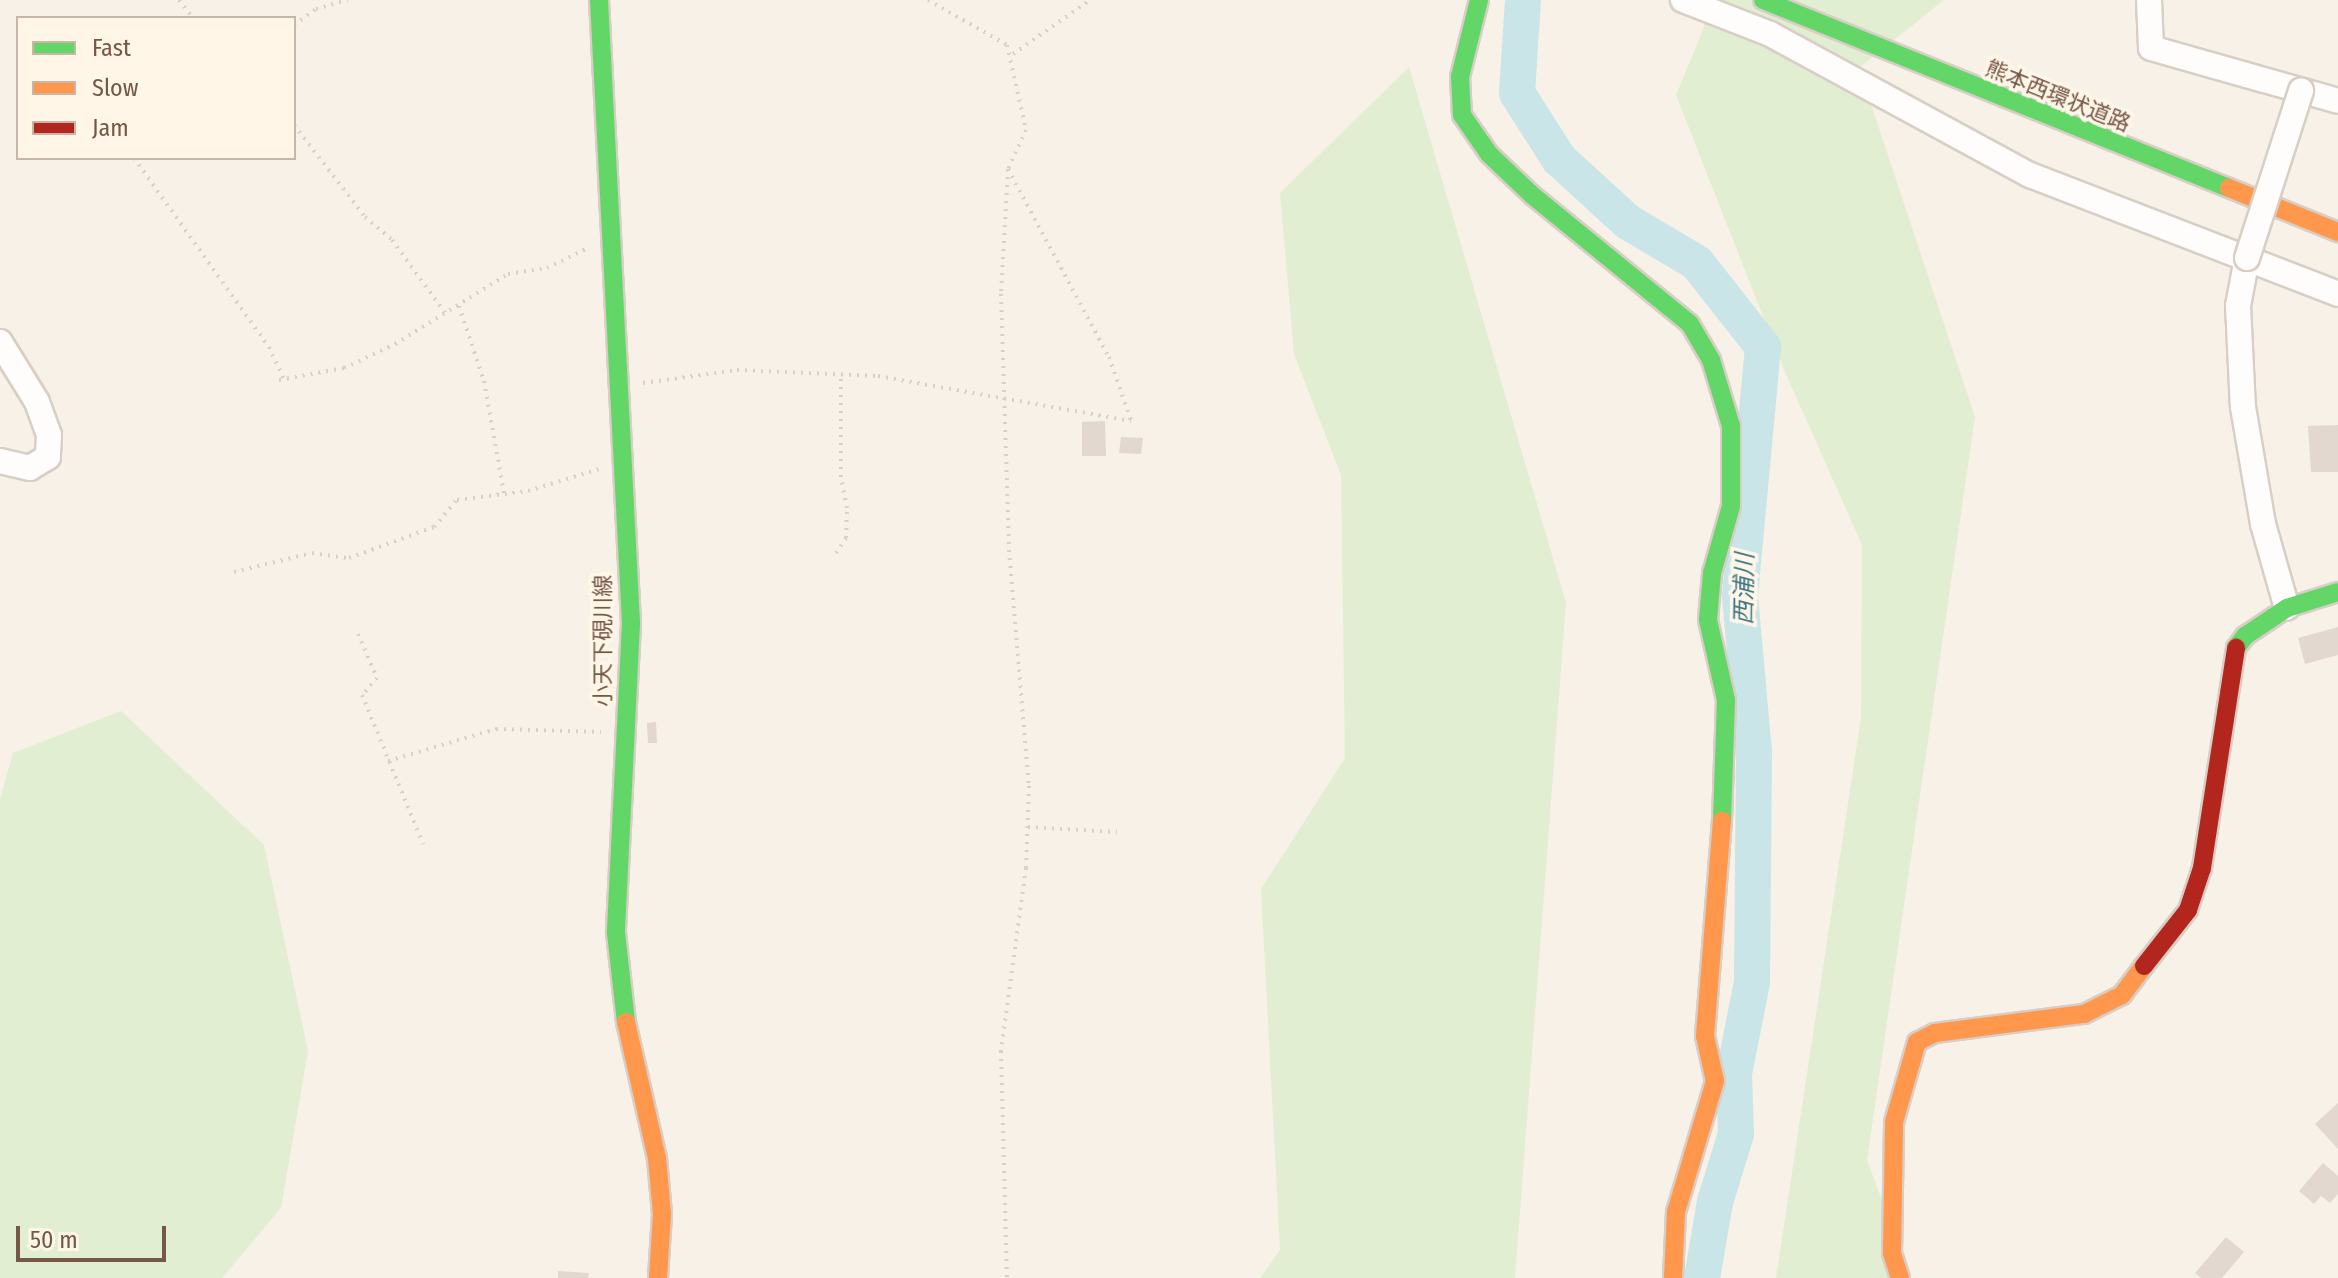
<!DOCTYPE html>
<html>
<head>
<meta charset="utf-8">
<style>
  body { margin:0 }
  #map { position:relative; width:2338px; height:1278px; overflow:hidden; background:#f7f1e7; font-family:"Fira Sans Condensed","Noto Sans JP",sans-serif }
  div>[style] { position:absolute }
  .green>* { inset:0; background:#e2eed1 }
  .river>* { height:36px; margin:-18px; padding:0 18px; transform-origin:18px; border-radius:18px; background:#c9e5e7 }
  .building>* { inset:0; background:#e3d8cf }
  .path>* { height:4px; margin-top:-2px; transform-origin:0; background:repeating-linear-gradient(90deg,#d9d0cb 0 2px,transparent 0 8px) }
  .roads { filter:drop-shadow(2px 0 #d8cec5) drop-shadow(-2px 0 #d8cec5) drop-shadow(0 2px #d8cec5) drop-shadow(0 -2px #d8cec5) }
  .street>* { height:24px; margin:-12px; padding:0 12px; transform-origin:12px; border-radius:12px; background:#fefdfb }
  .fast>* { height:18px; margin:-9px; padding:0 9px; transform-origin:9px; border-radius:9px; background:#63d668 }
  .slow>* { height:18px; margin:-9px; padding:0 9px; transform-origin:9px; border-radius:9px; background:#ff974d }
  .jam>* { height:18px; margin:-9px; padding:0 9px; transform-origin:9px; border-radius:9px; background:#b3261e }
  .bridges { filter:drop-shadow(2px 0 #d8cec5) drop-shadow(-2px 0 #d8cec5) drop-shadow(0 2px #d8cec5) drop-shadow(0 -2px #d8cec5) }
  .street-bridge>* { height:24px; margin:-12px; padding:0 12px; transform-origin:12px; border-radius:12px; background:#fefdfb }
  span { translate:-50% -50%; white-space:nowrap; text-align:center; line-height:1.15; -webkit-text-stroke:7px #fff6e8; paint-order:stroke }
  .street-label { font-size:22px; color:#755747 }
  .water-label { font-size:24px; color:#3d7783; font-style:italic }
  .legend { position:absolute; left:16px; top:16px; width:280px; height:144px; box-sizing:border-box; background:#fff6e8; border:2px solid #c8b6a8; margin:0; padding:10px 14px; list-style:none; font-size:24px; color:#755747 }
  .legend li { display:flex; align-items:center; gap:16px; height:40px }
  .legend b { width:40px; border:2px solid #c8b6a8 }
  .scale { position:absolute; left:16px; top:1226px; width:150px; height:36px; box-sizing:border-box; border:4px solid #755747; border-top:0; padding-left:10px; font-size:24px; line-height:28px; white-space:nowrap; color:#755747; -webkit-text-stroke:6px #fff6e8; paint-order:stroke }
</style>
</head>
<body>
<div id="map">
  <div class="green">
    <i style="clip-path:polygon(1708px 0,1944px 0,1859px 68px,1975px 417px,1867px 1160px,1911px 1278px,1776px 1278px,1861px 718px,1862px 545px,1785px 372px,1676px 95px,1703px 30px)"></i>
    <i style="clip-path:polygon(1409px 67px,1566px 603px,1515px 1278px,1260px 1278px,1280px 1250px,1261px 889px,1345px 758px,1341px 475px,1294px 354px,1280px 193px)"></i>
    <i style="clip-path:polygon(121px 711px,264px 845px,308px 1051px,281px 1208px,222px 1278px,0 1278px,0 799px,13px 753px)"></i>
  </div>
  <div class="river">
    <i style="left:1523px;top:0;width:93px;rotate:93.7deg"></i>
    <i style="left:1517px;top:93px;width:78px;rotate:57.5deg"></i>
    <i style="left:1559px;top:159px;width:93px;rotate:42.4deg"></i>
    <i style="left:1628px;top:222px;width:80px;rotate:30.7deg"></i>
    <i style="left:1697px;top:263px;width:107px;rotate:51.8deg"></i>
    <i style="left:1763px;top:347px;width:250px;rotate:95.3deg"></i>
    <i style="left:1740px;top:596px;width:157px;rotate:84.9deg"></i>
    <i style="left:1754px;top:752px;width:230px;rotate:90.5deg"></i>
    <i style="left:1752px;top:982px;width:94px;rotate:101.1deg"></i>
    <i style="left:1734px;top:1074px;width:60px;rotate:88.1deg"></i>
    <i style="left:1736px;top:1134px;width:71px;rotate:107.2deg"></i>
    <i style="left:1715px;top:1202px;width:77px;rotate:99.7deg"></i>
  </div>
  <div class="building">
    <i style="clip-path:polygon(1105px 421px,1106px 456px,1082px 456px,1082px 422px)"></i>
    <i style="clip-path:polygon(2338px 425px,2338px 472px,2311px 472px,2308px 426px)"></i>
    <i style="clip-path:polygon(1121px 437px,1143px 438px,1141px 454px,1119px 453px)"></i>
    <i style="clip-path:polygon(2338px 627px,2338px 655px,2305px 664px,2298px 638px)"></i>
    <i style="clip-path:polygon(656px 722px,657px 743px,648px 743px,647px 723px)"></i>
    <i style="clip-path:polygon(2338px 1103px,2338px 1149px,2315px 1124px)"></i>
    <i style="clip-path:polygon(2323px 1163px,2338px 1176px,2338px 1194px,2330px 1203px,2321px 1196px,2314px 1204px,2299px 1191px)"></i>
    <i style="clip-path:polygon(2226px 1237px,2244px 1252px,2222px 1278px,2201px 1278px,2195px 1273px)"></i>
    <i style="clip-path:polygon(558px 1271px,589px 1273px,588px 1278px,558px 1278px)"></i>
  </div>
  <div class="path">
    <i style="left:179px;top:0;width:23px;rotate:52deg"></i>
    <i style="left:928px;top:0;width:91px;rotate:29.7deg"></i>
    <i style="left:1007px;top:45px;width:87px;rotate:77.4deg"></i>
    <i style="left:1026px;top:130px;width:43px;rotate:114.8deg"></i>
    <i style="left:1008px;top:169px;width:125px;rotate:93.2deg"></i>
    <i style="left:1001px;top:294px;width:256px;rotate:88.2deg"></i>
    <i style="left:1009px;top:550px;width:237px;rotate:85.2deg"></i>
    <i style="left:1029px;top:786px;width:82px;rotate:92.1deg"></i>
    <i style="left:1026px;top:868px;width:185px;rotate:97.8deg"></i>
    <i style="left:1001px;top:1051px;width:227px;rotate:88.5deg"></i>
    <i style="left:294px;top:25px;width:27px;rotate:-36deg"></i>
    <i style="left:316px;top:9px;width:33px;rotate:-16deg"></i>
    <i style="left:1013px;top:54px;width:94px;rotate:-35deg"></i>
    <i style="left:294px;top:125px;width:116px;rotate:52.3deg"></i>
    <i style="left:365px;top:217px;width:35px;rotate:40deg"></i>
    <i style="left:392px;top:240px;width:92px;rotate:53.9deg"></i>
    <i style="left:134px;top:158px;width:232px;rotate:54.5deg"></i>
    <i style="left:269px;top:347px;width:35px;rotate:65deg"></i>
    <i style="left:1008px;top:169px;width:213px;rotate:61.8deg"></i>
    <i style="left:1109px;top:357px;width:68px;rotate:71deg"></i>
    <i style="left:459px;top:306px;width:79px;rotate:71.6deg"></i>
    <i style="left:484px;top:381px;width:114px;rotate:79.9deg"></i>
    <i style="left:279px;top:380px;width:66px;rotate:-10.5deg"></i>
    <i style="left:344px;top:368px;width:56px;rotate:-25.2deg"></i>
    <i style="left:395px;top:344px;width:133px;rotate:-31.8deg"></i>
    <i style="left:508px;top:274px;width:39px;rotate:-9deg"></i>
    <i style="left:547px;top:268px;width:43px;rotate:-26deg"></i>
    <i style="left:643px;top:383px;width:95px;rotate:-7.9deg"></i>
    <i style="left:737px;top:370px;width:141px;rotate:2.4deg"></i>
    <i style="left:878px;top:376px;width:257px;rotate:10.1deg"></i>
    <i style="left:836px;top:553px;width:18px;rotate:-56deg"></i>
    <i style="left:846px;top:538px;width:30px;rotate:-88deg"></i>
    <i style="left:847px;top:508px;width:32px;rotate:-101deg"></i>
    <i style="left:841px;top:477px;width:103px;rotate:-90deg"></i>
    <i style="left:234px;top:572px;width:80px;rotate:-13.7deg"></i>
    <i style="left:312px;top:553px;width:37px;rotate:8deg"></i>
    <i style="left:349px;top:558px;width:90px;rotate:-20deg"></i>
    <i style="left:434px;top:527px;width:35px;rotate:-50deg"></i>
    <i style="left:457px;top:500px;width:72px;rotate:-7.2deg"></i>
    <i style="left:528px;top:491px;width:74px;rotate:-17.2deg"></i>
    <i style="left:358px;top:634px;width:48px;rotate:66.6deg"></i>
    <i style="left:377px;top:678px;width:23px;rotate:131deg"></i>
    <i style="left:362px;top:695px;width:161px;rotate:67.7deg"></i>
    <i style="left:388px;top:761px;width:113px;rotate:-16.5deg"></i>
    <i style="left:496px;top:729px;width:105px;rotate:1.6deg"></i>
    <i style="left:1028px;top:827px;width:89px;rotate:3.2deg"></i>
  </div>
  <div class="roads">
    <div class="street">
      <i style="left:1683px;top:0;width:93px;rotate:21.3deg"></i>
      <i style="left:1770px;top:34px;width:296px;rotate:28.5deg"></i>
      <i style="left:2030px;top:175px;width:330px;rotate:21.1deg"></i>
      <i style="left:2149px;top:0;width:48px;rotate:87.6deg"></i>
      <i style="left:2151px;top:48px;width:194px;rotate:15.8deg"></i>
      <i style="left:2247px;top:258px;width:49px;rotate:100.6deg"></i>
      <i style="left:2238px;top:306px;width:101px;rotate:87.2deg"></i>
      <i style="left:2243px;top:407px;width:119px;rotate:80.3deg"></i>
      <i style="left:2263px;top:524px;width:87px;rotate:74.1deg"></i>
      <i style="left:0;top:342px;width:70px;rotate:58.3deg"></i>
      <i style="left:37px;top:402px;width:35px;rotate:70deg"></i>
      <i style="left:49px;top:435px;width:22px;rotate:93deg"></i>
      <i style="left:48px;top:457px;width:21px;rotate:149deg"></i>
      <i style="left:30px;top:468px;width:31px;rotate:-167deg"></i>
    </div>
    <div class="fast">
      <i style="left:599px;top:0;width:624px;rotate:87.06deg"></i>
      <i style="left:631px;top:623px;width:310px;rotate:92.8deg"></i>
      <i style="left:616px;top:933px;width:90px;rotate:83.6deg"></i>
      <i style="left:1479px;top:0;width:79px;rotate:103.9deg"></i>
      <i style="left:1460px;top:77px;width:38px;rotate:87deg"></i>
      <i style="left:1462px;top:115px;width:47px;rotate:55.3deg"></i>
      <i style="left:1489px;top:154px;width:59px;rotate:43.6deg"></i>
      <i style="left:1532px;top:195px;width:204px;rotate:39.2deg"></i>
      <i style="left:1690px;top:324px;width:42px;rotate:59.7deg"></i>
      <i style="left:1711px;top:360px;width:69px;rotate:73.1deg"></i>
      <i style="left:1731px;top:426px;width:80px;rotate:90deg"></i>
      <i style="left:1731px;top:506px;width:70px;rotate:105.8deg"></i>
      <i style="left:1712px;top:573px;width:47px;rotate:94.9deg"></i>
      <i style="left:1708px;top:620px;width:82px;rotate:77.3deg"></i>
      <i style="left:1726px;top:700px;width:121px;rotate:91.9deg"></i>
      <i style="left:1763px;top:0;width:502px;rotate:21.97deg"></i>
      <i style="left:2236px;top:648px;width:15px;rotate:-53deg"></i>
      <i style="left:2245px;top:636px;width:50px;rotate:-33.7deg"></i>
      <i style="left:2287px;top:608px;width:53px;rotate:-17.4deg"></i>
    </div>
    <div class="slow">
      <i style="left:2229px;top:188px;width:118px;rotate:22deg"></i>
      <i style="left:626px;top:1022px;width:139px;rotate:77.2deg"></i>
      <i style="left:657px;top:1158px;width:56px;rotate:84.9deg"></i>
      <i style="left:662px;top:1214px;width:64px;rotate:93.6deg"></i>
      <i style="left:1673px;top:1278px;width:66px;rotate:-87.4deg"></i>
      <i style="left:1676px;top:1212px;width:137px;rotate:-73.4deg"></i>
      <i style="left:1715px;top:1081px;width:46px;rotate:-102.5deg"></i>
      <i style="left:1705px;top:1036px;width:216px;rotate:-85.5deg"></i>
      <i style="left:1900px;top:1278px;width:26px;rotate:-108deg"></i>
      <i style="left:1892px;top:1253px;width:131px;rotate:-89.1deg"></i>
      <i style="left:1894px;top:1122px;width:83px;rotate:-74deg"></i>
      <i style="left:1917px;top:1042px;width:20px;rotate:-27deg"></i>
      <i style="left:1935px;top:1033px;width:150px;rotate:-7.3deg"></i>
      <i style="left:2084px;top:1014px;width:42px;rotate:-26.6deg"></i>
      <i style="left:2122px;top:995px;width:36px;rotate:-53deg"></i>
    </div>
    <div class="jam">
      <i style="left:2144px;top:966px;width:71px;rotate:-51.8deg"></i>
      <i style="left:2188px;top:910px;width:44px;rotate:-71.6deg"></i>
      <i style="left:2202px;top:868px;width:223px;rotate:-81.2deg"></i>
    </div>
  </div>
  <div class="bridges">
    <div class="street-bridge">
      <i style="left:2247px;top:258px;width:176px;rotate:-72.1deg"></i>
    </div>
  </div>
  <div class="street-label">
    <span style="left:2058px;top:96px;rotate:22deg">熊本西環状道路</span>
    <span style="left:603px;top:641px;rotate:-90deg">小天下硯川線</span>
  </div>
  <div class="water-label">
    <span style="left:1745px;top:589px;rotate:-89deg">西浦川</span>
  </div>
  <ul class="legend">
  <li><b style="height:10px;background:#63d668"></b>Fast</li>
  <li><b style="height:10px;background:#ff974d"></b>Slow</li>
  <li><b style="height:10px;background:#b3261e"></b>Jam</li>
  </ul>
  <div class="scale">50 m</div>
</div>
</body>
</html>
